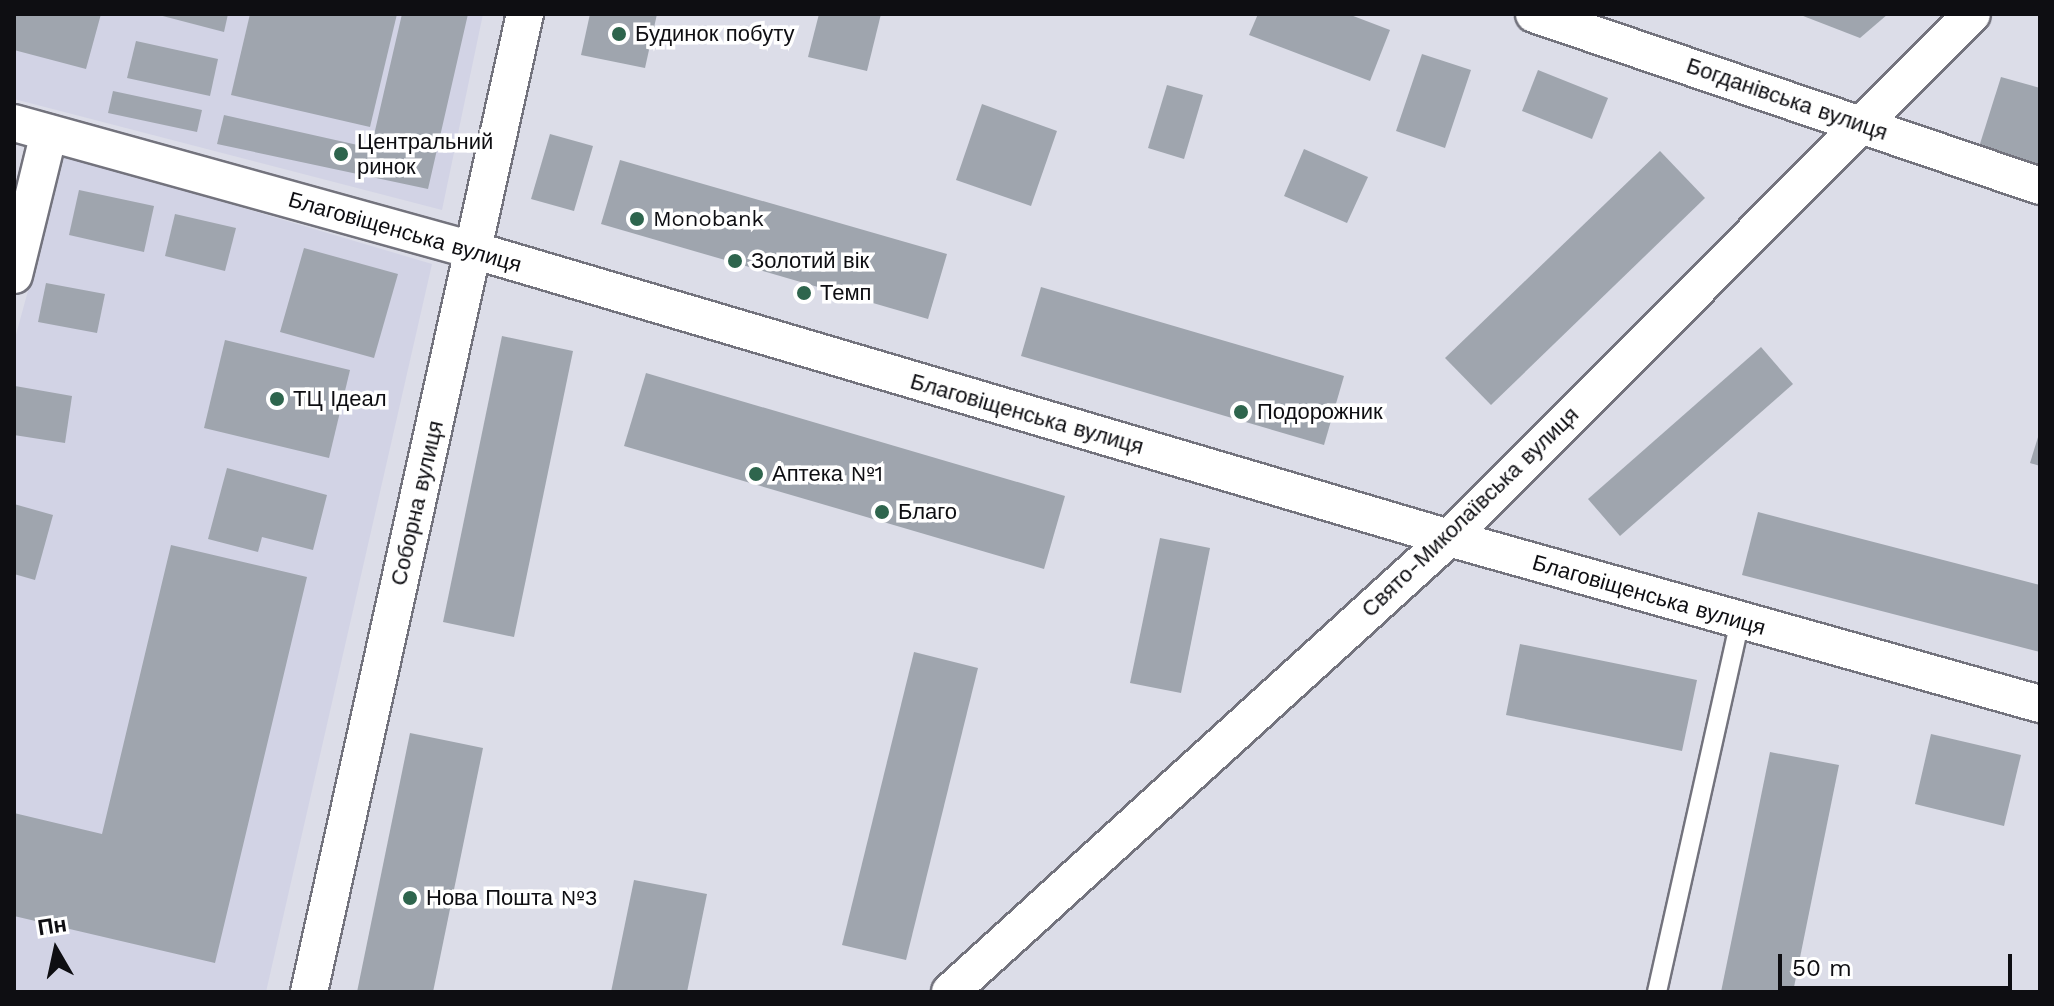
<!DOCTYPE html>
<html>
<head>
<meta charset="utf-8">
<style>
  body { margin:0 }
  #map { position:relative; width:2054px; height:1006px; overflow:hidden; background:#dcdde8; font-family:"Work Sans",sans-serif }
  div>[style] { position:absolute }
  .built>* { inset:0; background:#d2d3e5 }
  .building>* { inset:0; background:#9fa5ae }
  .roads { filter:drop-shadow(2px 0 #73737d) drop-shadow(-2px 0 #73737d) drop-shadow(0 2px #73737d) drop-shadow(0 -2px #73737d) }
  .service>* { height:18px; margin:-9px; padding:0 9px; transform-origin:9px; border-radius:9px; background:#fff }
  .minor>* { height:36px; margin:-18px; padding:0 18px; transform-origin:18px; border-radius:18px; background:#fff }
  .dots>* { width:22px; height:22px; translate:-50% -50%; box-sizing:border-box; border:4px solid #fff; border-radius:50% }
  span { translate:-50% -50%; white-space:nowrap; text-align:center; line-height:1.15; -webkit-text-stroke:7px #fff; paint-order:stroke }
  .poi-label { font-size:22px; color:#0e0e12 }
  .left { translate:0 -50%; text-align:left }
  .street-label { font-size:22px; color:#0e0e12 }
  .frame { position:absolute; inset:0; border:16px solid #0e0e12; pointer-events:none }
  .north { position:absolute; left:16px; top:910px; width:80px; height:80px; -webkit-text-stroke:6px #fff; paint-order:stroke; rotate:351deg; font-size:22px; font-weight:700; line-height:32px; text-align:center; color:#0e0e12 }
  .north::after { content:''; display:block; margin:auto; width:28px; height:36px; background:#0e0e12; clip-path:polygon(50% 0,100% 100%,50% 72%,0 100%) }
  .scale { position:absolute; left:1778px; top:954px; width:234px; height:36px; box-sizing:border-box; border:4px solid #0e0e12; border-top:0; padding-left:10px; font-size:24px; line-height:28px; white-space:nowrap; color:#0e0e12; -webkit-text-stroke:6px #fff; paint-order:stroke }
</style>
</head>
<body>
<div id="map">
  <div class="built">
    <i style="clip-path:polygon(14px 14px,483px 14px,442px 210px,14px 99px)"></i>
    <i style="clip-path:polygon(65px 155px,432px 264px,266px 992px,14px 991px,14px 342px)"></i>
  </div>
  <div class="building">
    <i style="clip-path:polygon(14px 14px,101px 14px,86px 69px,14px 50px)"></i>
    <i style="clip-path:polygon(155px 14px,228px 14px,224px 32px)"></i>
    <i style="clip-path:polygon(250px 14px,397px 14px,370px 127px,231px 95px)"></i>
    <i style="clip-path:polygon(402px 14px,468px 14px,428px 189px,217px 144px,224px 115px,371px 148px)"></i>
    <i style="clip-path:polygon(590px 14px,657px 14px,645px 68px,581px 55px)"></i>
    <i style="clip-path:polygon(819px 14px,881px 14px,867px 71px,808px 57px)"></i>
    <i style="clip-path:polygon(1258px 14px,1348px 14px,1390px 30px,1370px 81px,1249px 35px)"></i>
    <i style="clip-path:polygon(1798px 14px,1888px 14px,1860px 38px)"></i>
    <i style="clip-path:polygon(136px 41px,218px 59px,210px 96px,127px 78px)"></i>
    <i style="clip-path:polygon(1422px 54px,1471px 70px,1445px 148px,1396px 131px)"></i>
    <i style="clip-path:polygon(1538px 70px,1608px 98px,1592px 139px,1522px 111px)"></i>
    <i style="clip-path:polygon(2001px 77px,2040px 88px,2040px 165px,1979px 147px)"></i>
    <i style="clip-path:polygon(1167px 85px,1203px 95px,1184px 159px,1148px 148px)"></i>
    <i style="clip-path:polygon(113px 91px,202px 110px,197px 132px,108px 113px)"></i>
    <i style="clip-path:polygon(982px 104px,1057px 131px,1031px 206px,956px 180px)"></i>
    <i style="clip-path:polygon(550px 134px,593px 146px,574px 211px,531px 199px)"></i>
    <i style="clip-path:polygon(1304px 149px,1368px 177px,1347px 223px,1284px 196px)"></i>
    <i style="clip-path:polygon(1660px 151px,1705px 198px,1491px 405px,1445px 358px)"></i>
    <i style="clip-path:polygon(620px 160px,947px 254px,928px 319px,601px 224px)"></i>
    <i style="clip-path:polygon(79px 190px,154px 206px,144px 252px,69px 235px)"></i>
    <i style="clip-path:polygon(175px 214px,236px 228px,225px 271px,165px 256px)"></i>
    <i style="clip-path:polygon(304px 248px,398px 274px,374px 358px,280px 332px)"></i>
    <i style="clip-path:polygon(46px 283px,105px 294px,97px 333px,38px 322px)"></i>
    <i style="clip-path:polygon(1041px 287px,1344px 376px,1324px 445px,1021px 356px)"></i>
    <i style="clip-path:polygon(502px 336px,573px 351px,514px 637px,443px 622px)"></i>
    <i style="clip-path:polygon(225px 340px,350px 370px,329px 458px,204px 428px)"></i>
    <i style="clip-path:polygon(1761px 347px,1793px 384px,1620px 536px,1588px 499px)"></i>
    <i style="clip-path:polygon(646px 373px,1065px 496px,1044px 569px,624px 446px)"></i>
    <i style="clip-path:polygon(15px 386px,72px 396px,65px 443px,14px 435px)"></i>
    <i style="clip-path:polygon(2039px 434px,2040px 434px,2040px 466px,2030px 463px)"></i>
    <i style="clip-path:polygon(227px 468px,327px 495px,313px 550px,262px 537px,258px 552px,208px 539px)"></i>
    <i style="clip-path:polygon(14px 504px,53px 515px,35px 580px,14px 574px)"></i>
    <i style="clip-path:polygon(1758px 512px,2040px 585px,2040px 652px,1742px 575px)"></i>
    <i style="clip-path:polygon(1160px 538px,1210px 548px,1181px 693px,1130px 683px)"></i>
    <i style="clip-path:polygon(171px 545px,307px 577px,215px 963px,14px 916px,14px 813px,102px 834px)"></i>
    <i style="clip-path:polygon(1520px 644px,1697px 680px,1682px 751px,1506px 715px)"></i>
    <i style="clip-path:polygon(914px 652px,978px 668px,906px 960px,842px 945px)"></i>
    <i style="clip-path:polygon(410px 733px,483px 748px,433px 992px,357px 992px)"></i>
    <i style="clip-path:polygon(1931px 734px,2021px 755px,2004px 826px,1915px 804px)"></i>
    <i style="clip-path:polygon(1770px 752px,1839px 765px,1793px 992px,1721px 992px)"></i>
    <i style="clip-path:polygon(634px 880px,707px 894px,687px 992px,611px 992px)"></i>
  </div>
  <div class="roads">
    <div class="service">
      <i style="left:1657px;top:992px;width:381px;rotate:-77.4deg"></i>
    </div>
    <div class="minor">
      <i style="left:1534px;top:14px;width:534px;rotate:18.77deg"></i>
      <i style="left:14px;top:123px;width:476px;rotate:15.5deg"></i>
      <i style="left:473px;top:250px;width:1018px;rotate:16.44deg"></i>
      <i style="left:1449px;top:538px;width:614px;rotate:15.69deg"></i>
      <i style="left:14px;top:275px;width:146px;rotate:-76.2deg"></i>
      <i style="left:309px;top:992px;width:1002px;rotate:-77.55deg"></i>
      <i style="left:950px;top:992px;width:675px;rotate:-42.3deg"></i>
      <i style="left:1449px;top:538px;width:740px;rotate:-45.05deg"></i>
    </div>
  </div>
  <div class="dots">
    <i style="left:619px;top:34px;background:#2e654d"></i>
    <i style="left:341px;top:154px;background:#2e654d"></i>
    <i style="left:637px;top:219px;background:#2e654d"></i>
    <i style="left:735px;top:261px;background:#2e654d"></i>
    <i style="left:804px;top:293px;background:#2e654d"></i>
    <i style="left:277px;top:399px;background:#2e654d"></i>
    <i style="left:1241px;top:412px;background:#2e654d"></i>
    <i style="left:756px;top:474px;background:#2e654d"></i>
    <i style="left:882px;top:512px;background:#2e654d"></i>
    <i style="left:410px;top:898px;background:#2e654d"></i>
  </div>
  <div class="poi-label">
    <span class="left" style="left:635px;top:34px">Будинок побуту</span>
    <span class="left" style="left:357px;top:154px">Центральний<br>ринок</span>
    <span class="left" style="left:653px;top:219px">Monobank</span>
    <span class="left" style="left:751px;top:261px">Золотий вік</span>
    <span class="left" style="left:820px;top:293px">Темп</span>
    <span class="left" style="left:293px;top:399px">ТЦ Ідеал</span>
    <span class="left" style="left:1257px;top:412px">Подорожник</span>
    <span class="left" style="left:772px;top:474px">Аптека №1</span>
    <span class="left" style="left:898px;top:512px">Благо</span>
    <span class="left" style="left:426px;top:898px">Нова Пошта №3</span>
  </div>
  <div class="street-label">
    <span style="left:1787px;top:99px;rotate:19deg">Богданівська вулиця</span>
    <span style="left:405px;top:232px;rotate:16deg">Благовіщенська вулиця</span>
    <span style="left:1027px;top:414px;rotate:16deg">Благовіщенська вулиця</span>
    <span style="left:417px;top:503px;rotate:-77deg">Соборна вулиця</span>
    <span style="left:1470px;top:512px;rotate:-44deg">Свято-Миколаївська вулиця</span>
    <span style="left:1649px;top:595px;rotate:16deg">Благовіщенська вулиця</span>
  </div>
  <div class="frame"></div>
  <div class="north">Пн</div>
  <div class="scale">50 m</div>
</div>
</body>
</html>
